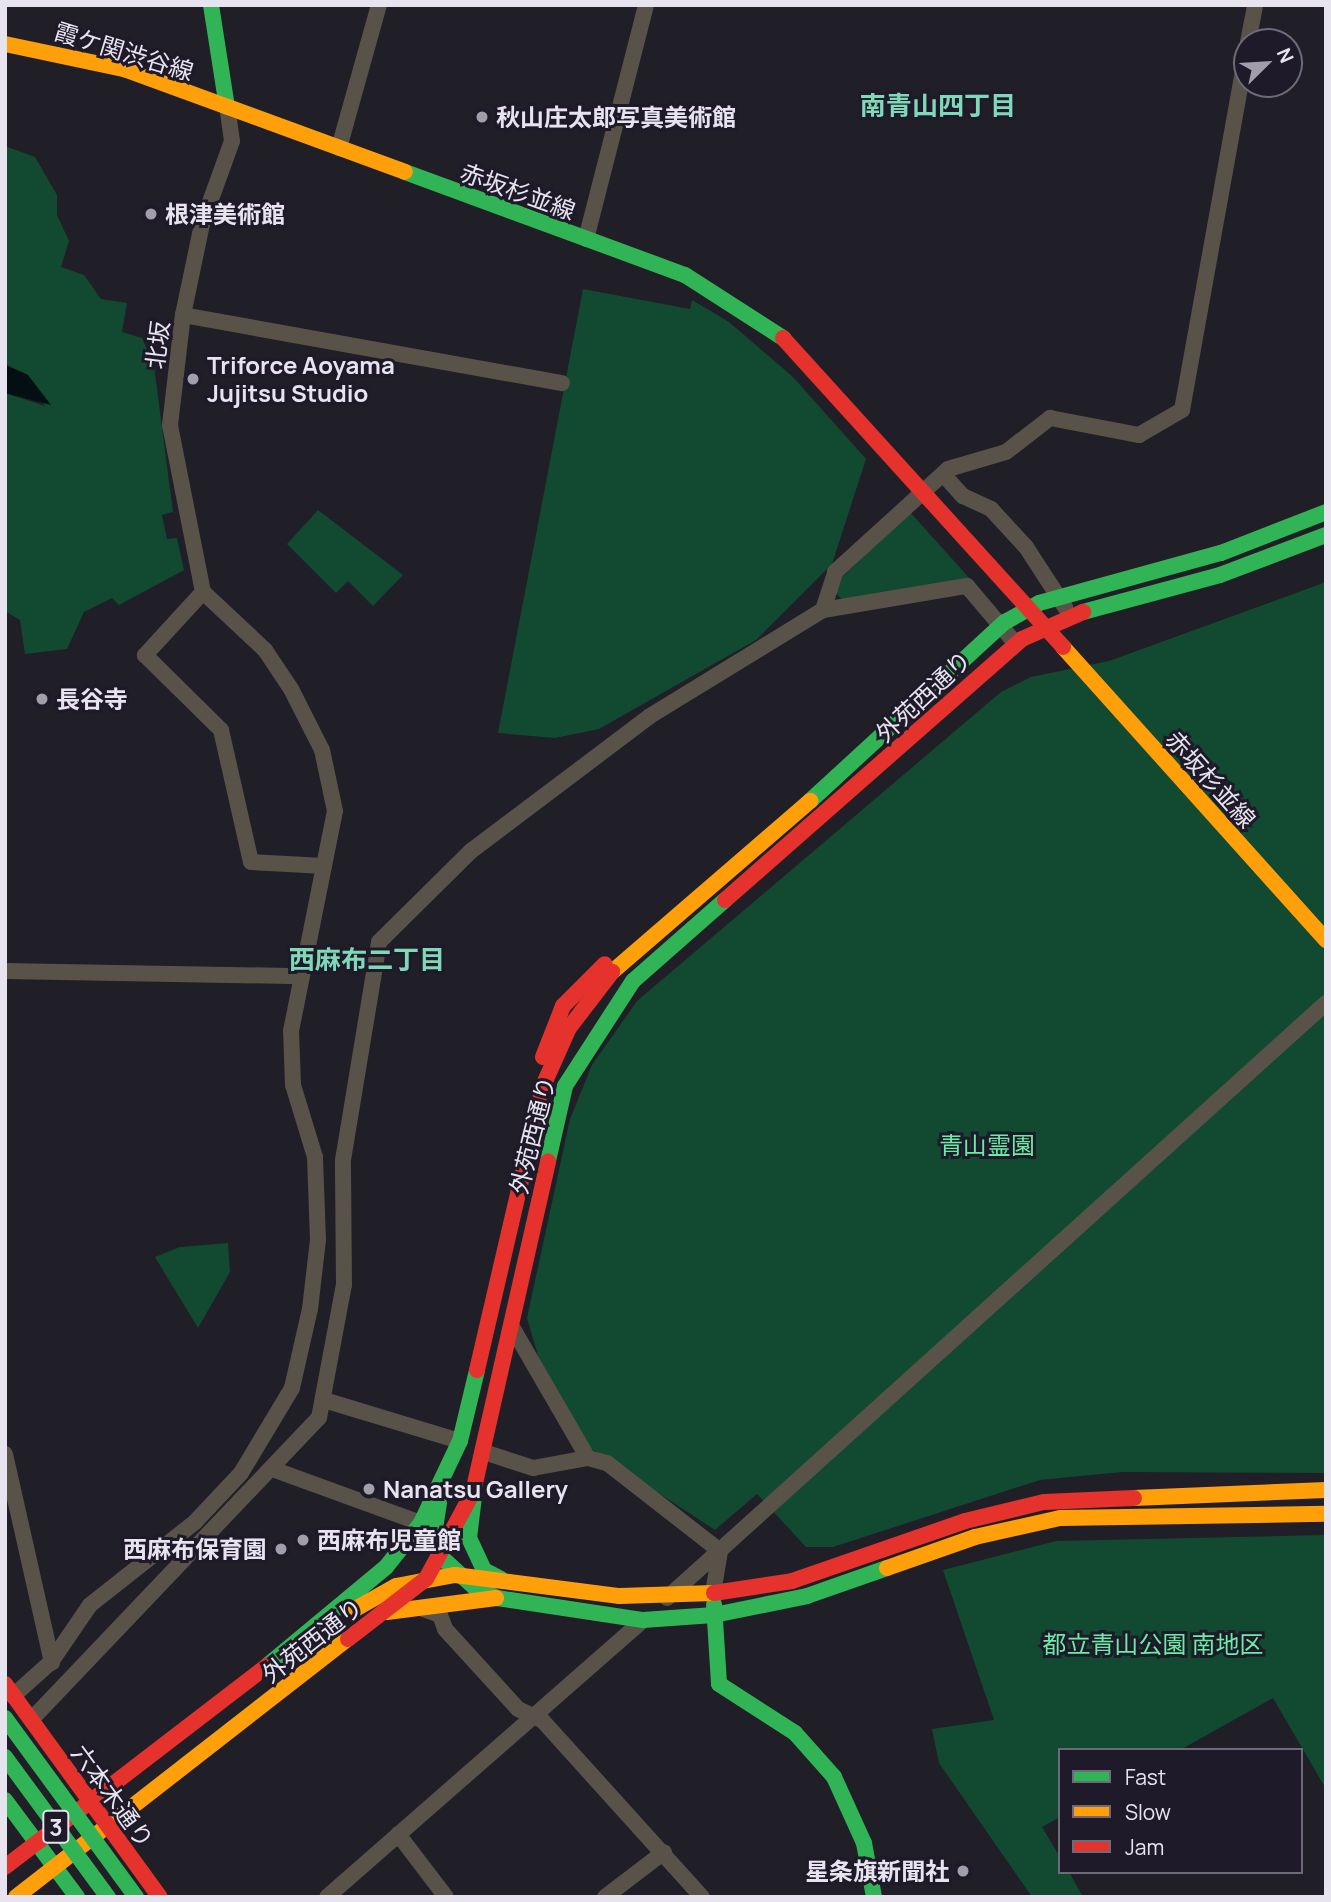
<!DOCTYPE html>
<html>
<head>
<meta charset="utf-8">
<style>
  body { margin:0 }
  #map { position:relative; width:1331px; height:1902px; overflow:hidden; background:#201e26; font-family:Manrope,"Noto Sans JP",sans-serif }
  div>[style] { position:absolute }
  .green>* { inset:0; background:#114a30 }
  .water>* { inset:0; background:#030f12 }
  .street>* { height:16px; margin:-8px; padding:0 8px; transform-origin:8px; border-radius:8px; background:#585249 }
  .fast>* { height:16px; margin:-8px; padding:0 8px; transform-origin:8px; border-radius:8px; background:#30b455 }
  .slow>* { height:16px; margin:-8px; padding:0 8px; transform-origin:8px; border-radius:8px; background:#ff9f0a }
  .jam>* { height:16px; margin:-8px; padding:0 8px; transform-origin:8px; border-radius:8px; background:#e5322d }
  .fast-bridge>* { height:16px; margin:-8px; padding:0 8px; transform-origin:8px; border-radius:8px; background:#30b455 }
  .jam-bridge>* { height:16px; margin:-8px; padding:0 8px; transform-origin:8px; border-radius:8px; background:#e5322d }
  .dots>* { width:19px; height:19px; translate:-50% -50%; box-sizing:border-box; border:4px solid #1f1a2a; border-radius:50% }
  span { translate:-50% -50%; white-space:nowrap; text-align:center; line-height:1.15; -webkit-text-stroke:6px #1f1a2a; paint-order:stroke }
  .shield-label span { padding:2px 5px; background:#1f1a2a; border:2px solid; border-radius:5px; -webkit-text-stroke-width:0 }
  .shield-label { font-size:23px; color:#e7e3ef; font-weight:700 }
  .street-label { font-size:24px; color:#e7e3ef }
  .poi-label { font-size:24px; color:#e7e3ef; font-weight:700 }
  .left { translate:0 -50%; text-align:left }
  .right { translate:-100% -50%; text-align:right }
  .park-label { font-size:24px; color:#69eda4 }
  .neighbourhood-label { font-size:26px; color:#7fd9b8; font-weight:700 }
  .frame { position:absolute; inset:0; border:7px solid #e7e3ef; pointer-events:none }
  .legend { position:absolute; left:1058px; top:1748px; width:245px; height:126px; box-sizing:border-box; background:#1f1a2a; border:2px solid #6f6a79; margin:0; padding:9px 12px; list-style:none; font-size:21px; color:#e7e3ef }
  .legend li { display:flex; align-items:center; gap:14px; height:35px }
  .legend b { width:35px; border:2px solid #6f6a79 }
  .north { position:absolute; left:1233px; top:28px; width:70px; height:70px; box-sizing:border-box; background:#1f1a2a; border:2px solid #6f6a79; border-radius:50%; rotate:66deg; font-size:19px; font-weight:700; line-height:28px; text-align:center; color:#e7e3ef }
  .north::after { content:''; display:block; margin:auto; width:24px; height:32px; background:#a19ea9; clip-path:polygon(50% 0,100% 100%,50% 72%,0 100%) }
</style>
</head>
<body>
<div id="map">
  <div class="green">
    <i style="clip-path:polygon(5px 146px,35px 157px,57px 195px,57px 215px,69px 241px,61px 267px,84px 275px,101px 299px,127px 303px,122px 332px,142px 338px,154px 366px,173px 512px,162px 515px,167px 539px,177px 538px,184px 570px,119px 605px,112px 598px,84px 612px,67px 649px,25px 654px,20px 620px,5px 611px,5px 393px,45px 406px,28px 375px,5px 364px)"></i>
    <i style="clip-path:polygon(583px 289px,690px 309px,692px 300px,729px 322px,793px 377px,866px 459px,832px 564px,756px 640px,599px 729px,555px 738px,498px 733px)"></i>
    <i style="clip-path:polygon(318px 510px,403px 575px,373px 606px,348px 581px,336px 593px,287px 544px)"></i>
    <i style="clip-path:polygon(910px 512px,971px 580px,844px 601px,836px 594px,840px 579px)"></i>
    <i style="clip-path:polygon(1326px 582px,1326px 1473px,1122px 1472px,1040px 1480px,833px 1547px,806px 1547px,757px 1494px,715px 1530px,590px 1448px,539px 1359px,527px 1318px,570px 1119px,592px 1065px,637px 1001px,1001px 692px,1031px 677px,1109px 661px)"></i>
    <i style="clip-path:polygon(228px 1243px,230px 1272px,198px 1328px,155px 1257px,180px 1247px)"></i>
    <i style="clip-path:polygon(1326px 1535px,1326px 1789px,1273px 1698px,1180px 1750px,1060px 1750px,1060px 1817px,1042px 1827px,1060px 1857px,1060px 1872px,1069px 1872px,1083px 1897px,1032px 1897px,939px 1763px,932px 1729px,994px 1720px,943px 1570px,1056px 1541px)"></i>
  </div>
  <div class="water">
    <i style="clip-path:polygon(5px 365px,28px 375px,51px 405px,5px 393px)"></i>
  </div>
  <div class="street">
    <i style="left:1248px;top:42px;width:38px;rotate:-79deg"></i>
    <i style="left:339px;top:148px;width:148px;rotate:-74.4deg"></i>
    <i style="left:586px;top:239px;width:242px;rotate:-75.6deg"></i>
    <i style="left:183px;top:315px;width:385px;rotate:10.2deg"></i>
    <i style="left:943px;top:474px;width:30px;rotate:48deg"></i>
    <i style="left:963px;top:496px;width:31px;rotate:25deg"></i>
    <i style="left:991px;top:509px;width:52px;rotate:47.4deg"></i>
    <i style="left:1026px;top:547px;width:72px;rotate:57deg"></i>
    <i style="left:203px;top:592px;width:170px;rotate:-101.2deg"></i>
    <i style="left:170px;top:425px;width:111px;rotate:-83.3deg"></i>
    <i style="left:183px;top:315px;width:93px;rotate:-78.2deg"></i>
    <i style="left:202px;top:224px;width:88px;rotate:-70.1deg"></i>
    <i style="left:232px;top:141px;width:34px;rotate:-98deg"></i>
    <i style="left:203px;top:592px;width:86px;rotate:132.6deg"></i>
    <i style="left:145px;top:655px;width:107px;rotate:44.6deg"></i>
    <i style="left:221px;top:730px;width:135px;rotate:77.2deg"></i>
    <i style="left:251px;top:862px;width:73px;rotate:3.1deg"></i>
    <i style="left:823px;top:610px;width:40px;rotate:-72deg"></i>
    <i style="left:835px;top:572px;width:153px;rotate:-42.3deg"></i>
    <i style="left:948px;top:469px;width:60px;rotate:-16.3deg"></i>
    <i style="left:1006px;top:452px;width:56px;rotate:-37.7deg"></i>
    <i style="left:1050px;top:418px;width:91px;rotate:10.8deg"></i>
    <i style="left:1139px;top:435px;width:50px;rotate:-30.2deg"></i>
    <i style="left:1182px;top:410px;width:366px;rotate:-79.8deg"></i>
    <i style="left:5px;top:971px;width:296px;rotate:1deg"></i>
    <i style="left:512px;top:1327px;width:151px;rotate:59.9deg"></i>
    <i style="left:588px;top:1458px;width:20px;rotate:15deg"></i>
    <i style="left:607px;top:1463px;width:143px;rotate:37.9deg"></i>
    <i style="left:324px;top:1400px;width:142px;rotate:16.8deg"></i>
    <i style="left:484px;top:1452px;width:52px;rotate:18.1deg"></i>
    <i style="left:533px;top:1468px;width:56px;rotate:-10.3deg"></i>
    <i style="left:5px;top:1454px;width:214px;rotate:77.3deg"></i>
    <i style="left:275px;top:1470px;width:155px;rotate:20deg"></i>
    <i style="left:713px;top:1593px;width:43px;rotate:-80.5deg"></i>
    <i style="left:667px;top:1598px;width:888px;rotate:-42.08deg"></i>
    <i style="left:423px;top:1609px;width:18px;rotate:19deg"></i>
    <i style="left:440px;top:1615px;width:15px;rotate:70deg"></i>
    <i style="left:445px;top:1629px;width:108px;rotate:47.6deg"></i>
    <i style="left:518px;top:1709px;width:26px;rotate:25deg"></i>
    <i style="left:542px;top:1720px;width:239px;rotate:47.9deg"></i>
    <i style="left:13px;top:1696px;width:51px;rotate:-41.8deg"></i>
    <i style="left:51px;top:1662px;width:69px;rotate:-55.6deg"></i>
    <i style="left:90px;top:1605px;width:134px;rotate:-38.3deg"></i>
    <i style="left:195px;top:1522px;width:67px;rotate:-46.8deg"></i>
    <i style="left:241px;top:1473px;width:99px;rotate:-59deg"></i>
    <i style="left:292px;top:1388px;width:81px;rotate:-77.2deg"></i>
    <i style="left:310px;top:1309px;width:69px;rotate:-83.4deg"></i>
    <i style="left:318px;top:1240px;width:83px;rotate:-92.1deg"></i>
    <i style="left:315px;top:1157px;width:75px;rotate:-107deg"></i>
    <i style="left:293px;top:1085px;width:54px;rotate:-92.1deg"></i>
    <i style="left:291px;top:1031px;width:224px;rotate:-78.7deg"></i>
    <i style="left:335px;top:811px;width:62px;rotate:-102deg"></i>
    <i style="left:322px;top:750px;width:68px;rotate:-116.9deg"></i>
    <i style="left:291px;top:689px;width:47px;rotate:-123.7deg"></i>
    <i style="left:265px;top:650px;width:85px;rotate:-136.9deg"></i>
    <i style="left:31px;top:1720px;width:417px;rotate:-46.4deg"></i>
    <i style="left:319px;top:1418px;width:135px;rotate:-79.4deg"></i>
    <i style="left:344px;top:1285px;width:125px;rotate:-90.5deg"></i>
    <i style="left:343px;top:1160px;width:221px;rotate:-80.6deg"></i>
    <i style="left:379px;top:942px;width:129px;rotate:-44.7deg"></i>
    <i style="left:471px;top:851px;width:224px;rotate:-37deg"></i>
    <i style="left:650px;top:716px;width:203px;rotate:-31.5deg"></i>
    <i style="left:823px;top:610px;width:146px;rotate:-9.5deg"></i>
    <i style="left:967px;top:586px;width:76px;rotate:49.8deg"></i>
    <i style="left:398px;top:1834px;width:79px;rotate:52.7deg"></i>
    <i style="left:327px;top:1897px;width:420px;rotate:-41.2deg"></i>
    <i style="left:605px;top:1897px;width:74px;rotate:-37.3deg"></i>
  </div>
  <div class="fast">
    <i style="left:211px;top:5px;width:103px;rotate:81.1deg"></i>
    <i style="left:405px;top:172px;width:298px;rotate:20.2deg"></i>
    <i style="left:685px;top:275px;width:117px;rotate:32.7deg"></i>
    <i style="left:1083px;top:612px;width:142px;rotate:-15.1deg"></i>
    <i style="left:1220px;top:575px;width:113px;rotate:-20.7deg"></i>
    <i style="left:810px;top:801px;width:265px;rotate:-42.6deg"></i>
    <i style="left:1005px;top:622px;width:39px;rotate:-29deg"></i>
    <i style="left:1039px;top:603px;width:189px;rotate:-15.4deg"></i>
    <i style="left:1221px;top:553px;width:113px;rotate:-21.3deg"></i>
    <i style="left:548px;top:1161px;width:77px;rotate:-77.2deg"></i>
    <i style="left:565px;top:1086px;width:125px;rotate:-57.1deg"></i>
    <i style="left:633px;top:981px;width:123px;rotate:-41.4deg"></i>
    <i style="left:474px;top:1497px;width:41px;rotate:97deg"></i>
    <i style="left:469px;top:1538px;width:35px;rotate:65deg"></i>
    <i style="left:484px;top:1570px;width:19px;rotate:28deg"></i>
    <i style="left:439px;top:1503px;width:31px;rotate:99deg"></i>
    <i style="left:434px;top:1534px;width:23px;rotate:75deg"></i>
    <i style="left:440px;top:1556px;width:47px;rotate:42.4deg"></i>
    <i style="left:475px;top:1588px;width:24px;rotate:24deg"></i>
    <i style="left:497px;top:1598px;width:148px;rotate:8.6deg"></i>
    <i style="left:643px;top:1620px;width:71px;rotate:-4deg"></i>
    <i style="left:714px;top:1615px;width:95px;rotate:-11.5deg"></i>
    <i style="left:807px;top:1596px;width:85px;rotate:-19.3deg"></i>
    <i style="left:714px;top:1604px;width:80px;rotate:86.4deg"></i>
    <i style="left:719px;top:1684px;width:90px;rotate:32.8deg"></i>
    <i style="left:795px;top:1733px;width:59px;rotate:48.4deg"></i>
    <i style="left:834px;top:1777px;width:72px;rotate:65.6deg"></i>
    <i style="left:864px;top:1843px;width:55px;rotate:79.5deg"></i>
    <i style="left:268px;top:1665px;width:153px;rotate:-39.7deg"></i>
    <i style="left:386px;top:1567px;width:56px;rotate:-51.5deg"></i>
    <i style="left:421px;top:1523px;width:91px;rotate:-64.6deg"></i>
    <i style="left:460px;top:1441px;width:73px;rotate:-76.5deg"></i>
    <i style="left:5px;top:1800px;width:121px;rotate:53.4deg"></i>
  </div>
  <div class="slow">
    <i style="left:5px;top:44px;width:122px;rotate:11.9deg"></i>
    <i style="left:124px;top:69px;width:299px;rotate:20.1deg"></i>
    <i style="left:1063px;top:647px;width:394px;rotate:48.1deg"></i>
    <i style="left:612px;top:972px;width:262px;rotate:-40.8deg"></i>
    <i style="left:1134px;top:1498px;width:192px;rotate:-2.4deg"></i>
    <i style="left:887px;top:1568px;width:93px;rotate:-19.4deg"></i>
    <i style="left:975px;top:1537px;width:87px;rotate:-12.6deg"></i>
    <i style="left:1060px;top:1518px;width:266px;rotate:-0.9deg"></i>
    <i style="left:350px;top:1612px;width:53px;rotate:-29.5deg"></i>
    <i style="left:396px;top:1586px;width:60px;rotate:-10.6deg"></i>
    <i style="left:455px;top:1575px;width:166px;rotate:7.3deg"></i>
    <i style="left:620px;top:1596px;width:94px;rotate:-1.8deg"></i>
    <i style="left:387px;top:1612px;width:110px;rotate:-7.3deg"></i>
    <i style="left:16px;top:1897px;width:420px;rotate:-37.9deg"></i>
  </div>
  <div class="jam">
    <i style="left:725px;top:900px;width:395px;rotate:-41.3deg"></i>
    <i style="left:1022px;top:639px;width:67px;rotate:-23.9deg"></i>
    <i style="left:543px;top:1057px;width:55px;rotate:-68.6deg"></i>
    <i style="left:563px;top:1006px;width:59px;rotate:-45deg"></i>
    <i style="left:477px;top:1370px;width:292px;rotate:-76.9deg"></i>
    <i style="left:543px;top:1086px;width:64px;rotate:-65.9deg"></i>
    <i style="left:569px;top:1028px;width:71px;rotate:-52.5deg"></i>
    <i style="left:714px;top:1593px;width:79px;rotate:-8.7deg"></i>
    <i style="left:792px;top:1581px;width:183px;rotate:-19.1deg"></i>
    <i style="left:965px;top:1521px;width:81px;rotate:-13.5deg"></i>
    <i style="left:1044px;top:1502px;width:90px;rotate:-2.5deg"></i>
    <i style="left:348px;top:1639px;width:98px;rotate:-37.6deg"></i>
    <i style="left:426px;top:1579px;width:99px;rotate:-61.6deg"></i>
    <i style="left:473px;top:1492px;width:339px;rotate:-77.2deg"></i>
    <i style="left:5px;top:1684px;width:263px;rotate:54deg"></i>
    <i style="left:5px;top:1867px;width:332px;rotate:-37.5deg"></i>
  </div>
  <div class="fast-bridge">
    <i style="left:5px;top:1718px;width:222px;rotate:53.8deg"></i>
    <i style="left:5px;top:1757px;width:174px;rotate:53.7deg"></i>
  </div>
  <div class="jam-bridge">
    <i style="left:783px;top:338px;width:417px;rotate:47.8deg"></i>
  </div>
  <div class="dots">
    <i style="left:482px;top:117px;background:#a19ea9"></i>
    <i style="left:151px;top:214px;background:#a19ea9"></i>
    <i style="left:193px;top:379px;background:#a19ea9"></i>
    <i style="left:42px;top:699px;background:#a19ea9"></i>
    <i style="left:369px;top:1489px;background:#a19ea9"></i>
    <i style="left:303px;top:1540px;background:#a19ea9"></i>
    <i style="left:281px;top:1549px;background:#a19ea9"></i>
    <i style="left:963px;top:1871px;background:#a19ea9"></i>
  </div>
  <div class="shield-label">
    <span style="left:56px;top:1827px">3</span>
  </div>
  <div class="street-label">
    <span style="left:124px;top:51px;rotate:17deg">霞ケ関渋谷線</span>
    <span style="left:518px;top:191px;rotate:20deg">赤坂杉並線</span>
    <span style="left:157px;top:345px;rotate:-83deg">北坂</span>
    <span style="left:923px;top:696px;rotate:-43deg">外苑西通り</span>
    <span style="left:1211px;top:779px;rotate:48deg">赤坂杉並線</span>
    <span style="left:532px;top:1135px;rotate:-76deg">外苑西通り</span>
    <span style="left:312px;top:1640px;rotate:-38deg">外苑西通り</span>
    <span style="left:113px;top:1796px;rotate:54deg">六本木通り</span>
  </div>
  <div class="poi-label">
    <span class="left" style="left:496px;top:117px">秋山庄太郎写真美術館</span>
    <span class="left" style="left:165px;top:214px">根津美術館</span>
    <span class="left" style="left:207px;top:379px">Triforce Aoyama<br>Jujitsu Studio</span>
    <span class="left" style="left:56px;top:699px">長谷寺</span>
    <span class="left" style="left:383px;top:1489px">Nanatsu Gallery</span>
    <span class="left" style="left:317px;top:1540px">西麻布児童館</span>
    <span class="right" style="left:267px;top:1549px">西麻布保育園</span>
    <span class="right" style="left:949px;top:1871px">星条旗新聞社</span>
  </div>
  <div class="park-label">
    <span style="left:987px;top:1145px">青山霊園</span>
    <span style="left:1153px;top:1644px">都立青山公園 南地区</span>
  </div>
  <div class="neighbourhood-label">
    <span style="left:938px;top:106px">南青山四丁目</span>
    <span style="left:367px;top:960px">西麻布二丁目</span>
  </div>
  <div class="frame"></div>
  <ul class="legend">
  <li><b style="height:9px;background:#30b455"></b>Fast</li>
  <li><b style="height:9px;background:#ff9f0a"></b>Slow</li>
  <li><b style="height:9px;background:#e5322d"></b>Jam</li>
  </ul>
  <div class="north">N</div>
</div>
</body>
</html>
